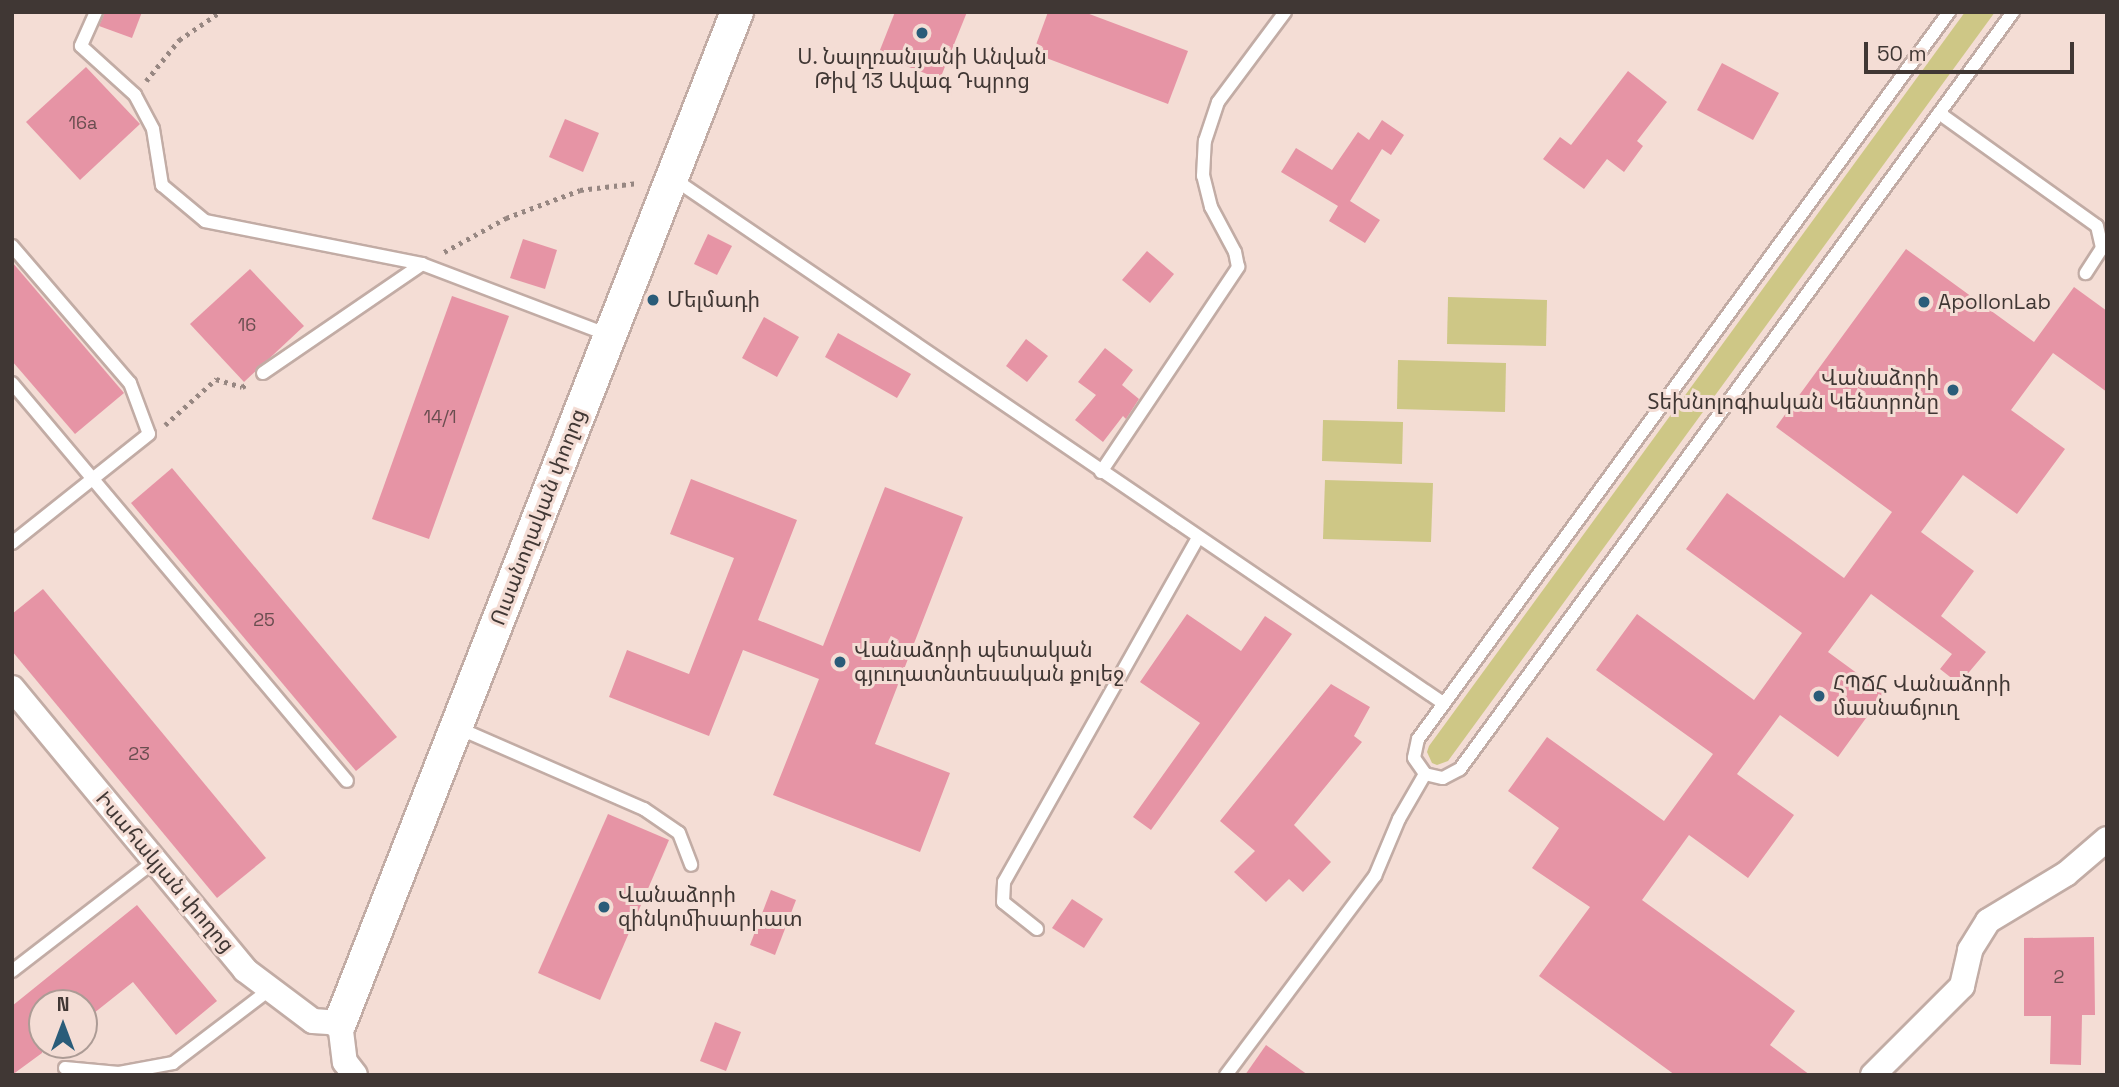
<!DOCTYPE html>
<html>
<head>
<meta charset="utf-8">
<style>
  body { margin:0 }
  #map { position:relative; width:2119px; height:1087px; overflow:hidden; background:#f4ddd5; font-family:"Space Grotesk","Noto Sans Armenian",sans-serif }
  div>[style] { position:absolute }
  .green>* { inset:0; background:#cec786 }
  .building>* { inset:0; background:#e694a5 }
  .path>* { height:4.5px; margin-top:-2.25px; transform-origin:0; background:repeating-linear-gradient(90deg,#978782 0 3.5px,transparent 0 8.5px) }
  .roads { filter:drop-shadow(2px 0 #c2aca5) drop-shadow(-2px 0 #c2aca5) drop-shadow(0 2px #c2aca5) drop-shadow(0 -2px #c2aca5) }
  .service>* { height:12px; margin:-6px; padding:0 6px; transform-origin:6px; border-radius:6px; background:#fff }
  .minor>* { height:24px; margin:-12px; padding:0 12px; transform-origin:12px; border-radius:12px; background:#fff }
  .tertiary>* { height:32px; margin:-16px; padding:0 16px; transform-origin:16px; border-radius:16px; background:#fff }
  .dots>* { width:19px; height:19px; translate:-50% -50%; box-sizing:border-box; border:4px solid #f4ddd5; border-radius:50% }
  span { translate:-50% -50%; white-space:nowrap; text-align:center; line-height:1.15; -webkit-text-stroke:6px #f4ddd5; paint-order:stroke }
  .number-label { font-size:18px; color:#6a4e50 }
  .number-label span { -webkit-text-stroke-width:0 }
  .poi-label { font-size:21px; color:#403734 }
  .left { translate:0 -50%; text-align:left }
  .right { translate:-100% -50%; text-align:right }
  .street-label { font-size:21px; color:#403734 }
  .frame { position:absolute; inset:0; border:14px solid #403734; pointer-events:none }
  .north { position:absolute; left:28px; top:989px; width:70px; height:70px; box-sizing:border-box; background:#f4ddd5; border:2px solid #ac9b95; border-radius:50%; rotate:0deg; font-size:19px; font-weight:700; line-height:28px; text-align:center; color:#403734 }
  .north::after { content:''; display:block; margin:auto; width:24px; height:32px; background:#2a5c79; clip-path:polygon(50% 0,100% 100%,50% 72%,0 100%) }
  .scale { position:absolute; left:1864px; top:42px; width:210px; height:32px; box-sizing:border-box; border:4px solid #403734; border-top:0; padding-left:9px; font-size:21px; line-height:24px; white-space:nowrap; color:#403734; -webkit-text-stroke:5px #f4ddd5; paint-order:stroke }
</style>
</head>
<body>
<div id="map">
  <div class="green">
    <i style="clip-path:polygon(1965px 12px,1995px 12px,1448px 761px,1437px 765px,1432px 763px,1427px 752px,1429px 746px)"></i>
    <i style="clip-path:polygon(1448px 297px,1547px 300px,1546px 346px,1447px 344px)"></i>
    <i style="clip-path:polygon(1398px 360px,1506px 363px,1505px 412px,1397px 409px)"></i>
    <i style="clip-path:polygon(1323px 420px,1403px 422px,1402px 464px,1322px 461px)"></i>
    <i style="clip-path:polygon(1325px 480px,1433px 483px,1431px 542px,1323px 539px)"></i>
  </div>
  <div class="building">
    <i style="clip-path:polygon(105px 12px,142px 12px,132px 38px,99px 26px)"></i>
    <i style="clip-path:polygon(895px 12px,967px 12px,940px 79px,878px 55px)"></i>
    <i style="clip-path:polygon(1048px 12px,1084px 12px,1188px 51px,1168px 104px,1033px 53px)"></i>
    <i style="clip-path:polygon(1722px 63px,1779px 93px,1753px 140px,1697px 110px)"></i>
    <i style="clip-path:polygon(86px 67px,140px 124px,80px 180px,26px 122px)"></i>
    <i style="clip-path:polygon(1628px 71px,1667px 102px,1637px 141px,1643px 146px,1624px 172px,1607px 159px,1584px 189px,1543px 159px,1560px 137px,1571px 145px)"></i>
    <i style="clip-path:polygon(565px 119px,599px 133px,583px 172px,549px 157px)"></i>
    <i style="clip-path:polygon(1382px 120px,1404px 135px,1391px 155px,1382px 149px,1350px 201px,1380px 220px,1365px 243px,1329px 221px,1338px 206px,1281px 172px,1296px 148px,1332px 170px,1358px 132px,1369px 140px)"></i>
    <i style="clip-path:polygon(708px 234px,732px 246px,717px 275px,694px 264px)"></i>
    <i style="clip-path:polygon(523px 239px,557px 250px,545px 289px,510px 278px)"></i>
    <i style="clip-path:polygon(1906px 249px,2034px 342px,2074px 287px,2107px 311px,2107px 392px,2053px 353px,2011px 410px,2065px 449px,2017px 514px,1963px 475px,1921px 532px,1974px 571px,1941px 616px,1986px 652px,1959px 684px,1940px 669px,1952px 654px,1871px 594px,1828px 652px,1884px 693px,1838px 757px,1780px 715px,1737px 774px,1794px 815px,1748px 878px,1689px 835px,1642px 900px,1795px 1011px,1770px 1045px,1810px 1075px,1675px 1075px,1539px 976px,1590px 907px,1532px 868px,1559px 828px,1508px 791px,1547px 737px,1664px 821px,1713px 754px,1596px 670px,1637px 614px,1754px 700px,1802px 633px,1686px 549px,1727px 493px,1844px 578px,1892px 512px,1776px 427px)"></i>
    <i style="clip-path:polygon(1147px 251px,1174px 274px,1150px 303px,1122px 280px)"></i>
    <i style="clip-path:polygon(12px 262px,124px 393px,75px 434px,12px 361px)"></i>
    <i style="clip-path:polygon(250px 269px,304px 326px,244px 382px,190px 324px)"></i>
    <i style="clip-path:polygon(452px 296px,509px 316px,429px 539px,372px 519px)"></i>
    <i style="clip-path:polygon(764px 317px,799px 337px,777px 377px,742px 358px)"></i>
    <i style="clip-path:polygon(838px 333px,911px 374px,897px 398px,825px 357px)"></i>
    <i style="clip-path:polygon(1026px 339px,1048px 356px,1027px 382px,1006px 366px)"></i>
    <i style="clip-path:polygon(1105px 348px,1133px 370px,1122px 385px,1139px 399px,1126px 419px,1123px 416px,1103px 442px,1075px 420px,1096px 395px,1078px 382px)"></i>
    <i style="clip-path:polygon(172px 468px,397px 737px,356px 771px,131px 503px)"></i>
    <i style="clip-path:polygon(691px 479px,797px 520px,758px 620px,823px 646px,885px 487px,963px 517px,875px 744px,950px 773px,920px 852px,773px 795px,819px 679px,743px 650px,709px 736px,609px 697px,627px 650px,689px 674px,734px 558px,670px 534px)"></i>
    <i style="clip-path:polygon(43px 589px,266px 858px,217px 898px,12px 651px,12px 614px)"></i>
    <i style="clip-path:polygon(1187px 614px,1241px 651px,1265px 616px,1292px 634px,1151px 830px,1133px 817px,1200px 723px,1140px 682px)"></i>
    <i style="clip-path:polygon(1331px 684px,1370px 707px,1354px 736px,1362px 742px,1294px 825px,1331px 862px,1303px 892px,1289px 879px,1266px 902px,1234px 872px,1255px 851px,1220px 821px)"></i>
    <i style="clip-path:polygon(608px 814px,669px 840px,600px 1000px,538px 973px)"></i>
    <i style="clip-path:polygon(771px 890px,796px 900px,775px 955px,750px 945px)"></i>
    <i style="clip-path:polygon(1072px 899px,1103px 919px,1084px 948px,1052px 928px)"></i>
    <i style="clip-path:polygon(137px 905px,217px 1001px,176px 1035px,133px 982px,84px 1021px,84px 1003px,42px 1003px,42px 1053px,12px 1075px,12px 1006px)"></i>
    <i style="clip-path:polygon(2094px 937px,2095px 1015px,2082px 1015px,2081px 1065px,2050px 1064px,2051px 1016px,2024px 1016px,2024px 938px)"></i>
    <i style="clip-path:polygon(715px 1022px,741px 1032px,726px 1071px,700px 1061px)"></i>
    <i style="clip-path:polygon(1266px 1045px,1308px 1075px,1245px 1075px)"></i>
  </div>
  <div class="path">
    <i style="left:146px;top:81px;width:53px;rotate:-51.2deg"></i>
    <i style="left:179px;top:40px;width:50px;rotate:-34.3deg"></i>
    <i style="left:444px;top:252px;width:71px;rotate:-28.7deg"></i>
    <i style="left:506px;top:218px;width:79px;rotate:-20.7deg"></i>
    <i style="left:580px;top:190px;width:58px;rotate:-6.9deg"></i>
    <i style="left:165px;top:425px;width:69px;rotate:-42deg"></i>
    <i style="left:216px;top:379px;width:27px;rotate:17deg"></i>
    <i style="left:242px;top:387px;width:8px;rotate:-30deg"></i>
  </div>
  <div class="roads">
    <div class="service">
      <i style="left:96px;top:12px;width:37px;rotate:114deg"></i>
      <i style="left:81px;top:46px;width:73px;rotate:42.2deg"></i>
      <i style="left:135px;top:95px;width:38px;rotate:62deg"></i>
      <i style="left:153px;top:129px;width:57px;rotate:80.9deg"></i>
      <i style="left:162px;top:185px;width:56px;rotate:39.9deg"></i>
      <i style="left:205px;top:221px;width:221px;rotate:11.2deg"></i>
      <i style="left:422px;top:264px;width:200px;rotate:20.8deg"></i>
      <i style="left:1949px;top:12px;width:900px;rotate:126.14deg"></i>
      <i style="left:1418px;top:739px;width:19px;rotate:102deg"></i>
      <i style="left:1414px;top:758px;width:19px;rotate:55deg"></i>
      <i style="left:1425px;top:774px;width:18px;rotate:13deg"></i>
      <i style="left:1443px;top:778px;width:19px;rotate:-28deg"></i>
      <i style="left:1460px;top:769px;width:937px;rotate:-53.85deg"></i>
      <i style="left:1939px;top:113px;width:194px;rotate:35.6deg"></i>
      <i style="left:2097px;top:226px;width:23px;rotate:77deg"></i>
      <i style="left:2102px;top:248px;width:30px;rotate:123deg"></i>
      <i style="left:674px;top:179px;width:931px;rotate:34.27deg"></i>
      <i style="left:12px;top:246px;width:181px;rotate:49.3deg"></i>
      <i style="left:130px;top:383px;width:54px;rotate:69.6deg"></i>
      <i style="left:149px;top:434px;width:175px;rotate:141.5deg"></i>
      <i style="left:263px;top:373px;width:193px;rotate:-34.4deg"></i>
      <i style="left:12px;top:383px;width:520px;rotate:49.91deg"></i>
      <i style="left:1101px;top:472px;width:247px;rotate:-56.2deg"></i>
      <i style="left:1238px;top:267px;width:15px;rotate:-101deg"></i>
      <i style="left:1235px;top:252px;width:51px;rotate:-118.1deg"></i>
      <i style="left:1211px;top:207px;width:32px;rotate:-104deg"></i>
      <i style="left:1203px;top:176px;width:35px;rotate:-87deg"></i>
      <i style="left:1205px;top:141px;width:41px;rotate:-71.6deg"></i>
      <i style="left:1218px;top:102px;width:112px;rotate:-53.3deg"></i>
      <i style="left:456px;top:727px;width:205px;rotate:23.6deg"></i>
      <i style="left:644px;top:809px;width:42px;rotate:34.4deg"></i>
      <i style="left:679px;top:833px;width:34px;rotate:69deg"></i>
      <i style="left:1037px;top:929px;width:43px;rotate:-141.5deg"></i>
      <i style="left:1003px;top:902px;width:20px;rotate:-87deg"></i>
      <i style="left:1004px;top:882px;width:395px;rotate:-60.6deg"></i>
      <i style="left:12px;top:971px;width:180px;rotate:-37.6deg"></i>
      <i style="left:65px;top:1068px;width:54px;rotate:5.3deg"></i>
      <i style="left:119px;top:1073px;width:55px;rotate:-10.5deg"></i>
      <i style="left:173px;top:1063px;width:121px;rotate:-37.2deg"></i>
      <i style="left:1226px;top:1075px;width:249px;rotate:-53.2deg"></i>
      <i style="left:1375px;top:876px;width:62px;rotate:-67.2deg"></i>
      <i style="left:1399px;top:819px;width:52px;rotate:-60deg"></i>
    </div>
    <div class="minor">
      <i style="left:12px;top:688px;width:366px;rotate:50.4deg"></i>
      <i style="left:245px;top:970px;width:85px;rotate:36.9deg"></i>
      <i style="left:313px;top:1021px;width:27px;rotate:4deg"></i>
      <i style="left:340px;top:1023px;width:39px;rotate:83deg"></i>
      <i style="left:345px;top:1062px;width:16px;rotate:52deg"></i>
      <i style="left:1873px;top:1075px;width:126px;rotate:-45deg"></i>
      <i style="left:1962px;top:986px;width:37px;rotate:-77deg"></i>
      <i style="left:1970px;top:950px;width:34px;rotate:-58deg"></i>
      <i style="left:1988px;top:921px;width:91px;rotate:-31.1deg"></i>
      <i style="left:2066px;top:874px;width:54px;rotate:-40.5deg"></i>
    </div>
    <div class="tertiary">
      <i style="left:340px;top:1023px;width:1086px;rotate:-68.56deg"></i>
    </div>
  </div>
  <div class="dots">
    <i style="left:922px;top:33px;background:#2a5c79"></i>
    <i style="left:653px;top:300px;background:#2a5c79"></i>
    <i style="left:1924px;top:302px;background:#2a5c79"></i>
    <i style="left:1953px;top:390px;background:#2a5c79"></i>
    <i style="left:840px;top:662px;background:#2a5c79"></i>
    <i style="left:1819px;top:696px;background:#2a5c79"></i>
    <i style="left:604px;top:907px;background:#2a5c79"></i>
  </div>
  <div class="number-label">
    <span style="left:83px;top:123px">16a</span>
    <span style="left:247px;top:325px">16</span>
    <span style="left:440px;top:417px">14/1</span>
    <span style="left:264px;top:620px">25</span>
    <span style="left:139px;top:754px">23</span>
    <span style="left:2059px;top:977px">2</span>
  </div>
  <div class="poi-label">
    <span style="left:922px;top:69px">Ս. Նալղռանյանի Անվան<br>Թիվ 13 Ավագ Դպրոց</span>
    <span class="left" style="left:667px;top:300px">Մելմադի</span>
    <span class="left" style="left:1938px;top:302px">ApollonLab</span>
    <span class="right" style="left:1939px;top:390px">Վանաձորի<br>Տեխնոլոգիական Կենտրոնը</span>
    <span class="left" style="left:854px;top:662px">Վանաձորի պետական<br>գյուղատնտեսական քոլեջ</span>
    <span class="left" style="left:1833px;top:696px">ՀՊՃՀ Վանաձորի<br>մասնաճյուղ</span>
    <span class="left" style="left:618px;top:907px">Վանաձորի<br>զինկոմիսարիատ</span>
  </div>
  <div class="street-label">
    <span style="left:538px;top:517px;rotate:-69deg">Ուսանողական փողոց</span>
    <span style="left:165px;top:872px;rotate:50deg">Իսահակյան փողոց</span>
  </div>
  <div class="frame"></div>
  <div class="north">N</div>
  <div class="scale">50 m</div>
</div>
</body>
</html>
